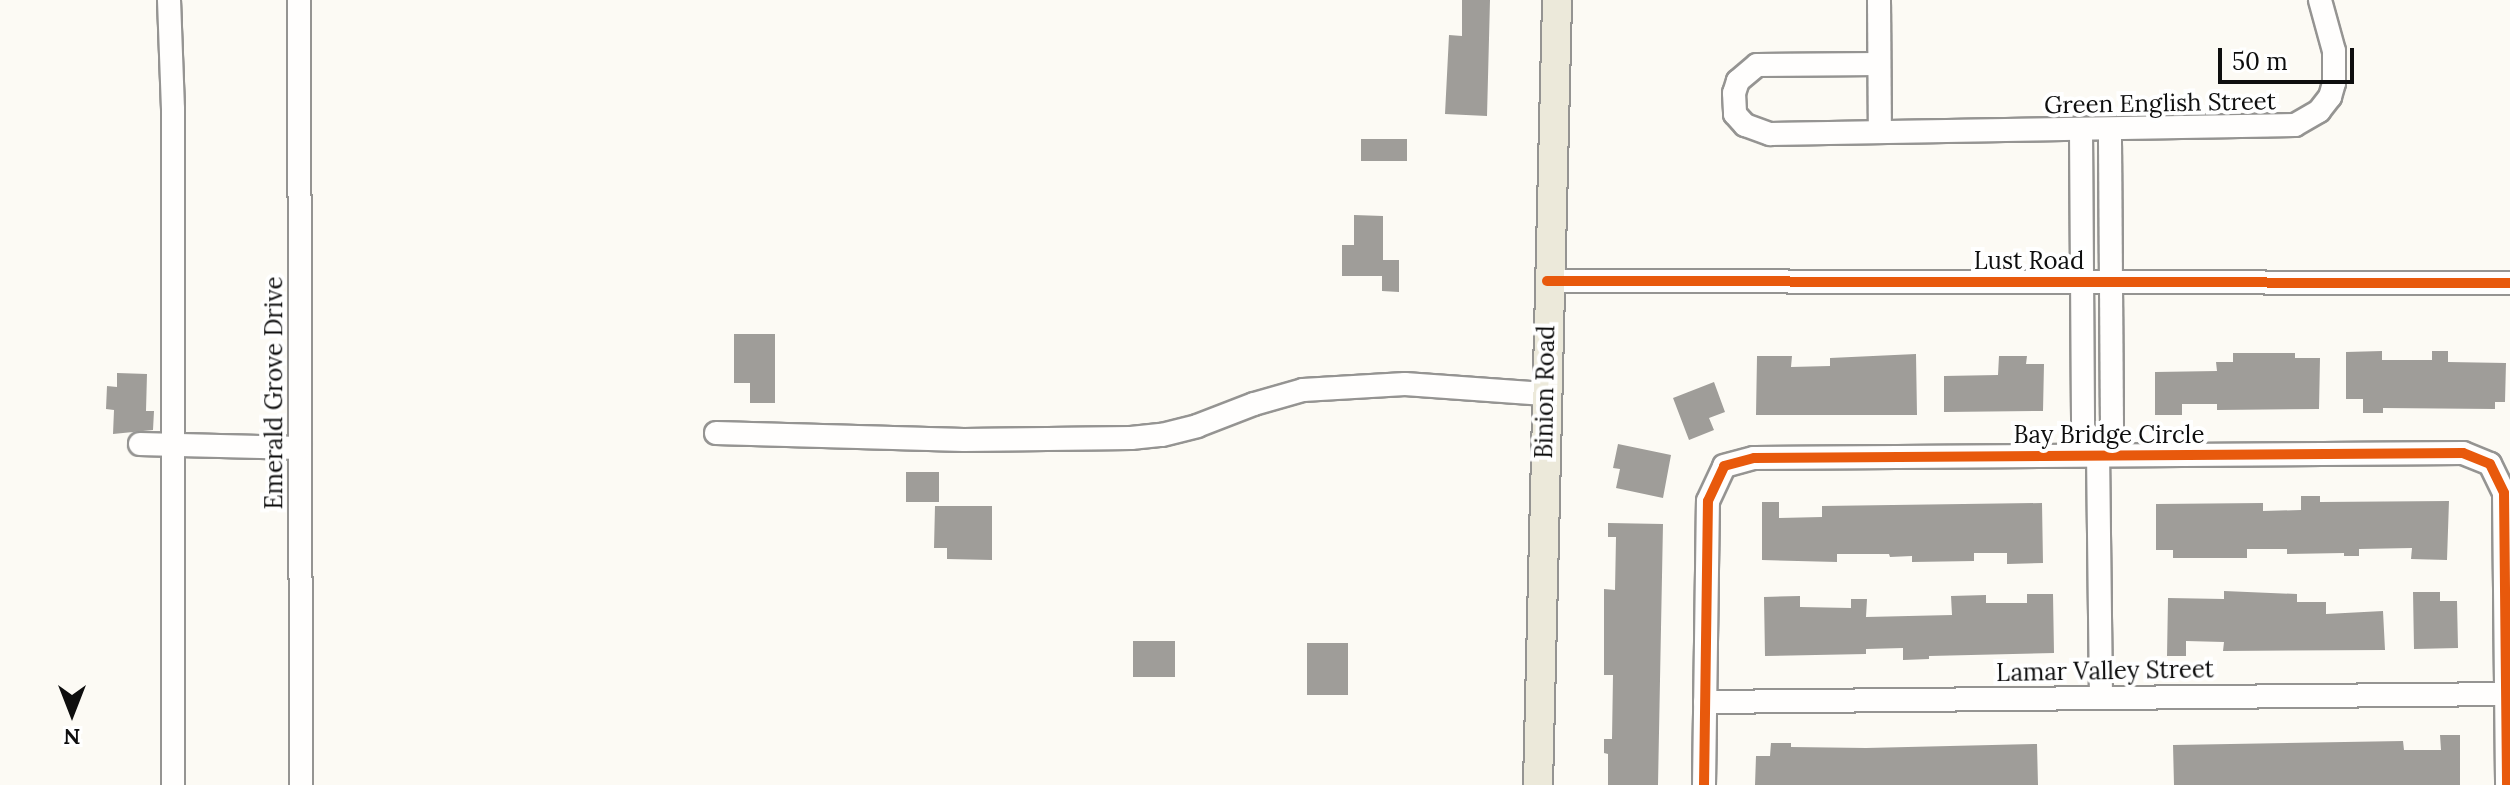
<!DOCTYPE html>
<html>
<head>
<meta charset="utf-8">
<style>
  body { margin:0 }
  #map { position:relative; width:2510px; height:785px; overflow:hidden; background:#fcfaf4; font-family:Lora,serif }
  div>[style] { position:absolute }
  .building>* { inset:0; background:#9f9d99 }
  .roads { filter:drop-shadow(2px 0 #959492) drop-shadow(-2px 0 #959492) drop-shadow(0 2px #959492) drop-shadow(0 -2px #959492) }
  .minor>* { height:22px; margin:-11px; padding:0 11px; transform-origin:11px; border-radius:11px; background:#fffefd }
  .major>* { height:28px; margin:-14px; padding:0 14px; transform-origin:14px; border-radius:14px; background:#ece9da }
  .cycleway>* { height:10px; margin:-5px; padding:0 5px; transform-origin:5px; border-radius:5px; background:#e8590c }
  span { translate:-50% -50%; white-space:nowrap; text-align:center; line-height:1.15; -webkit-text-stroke:8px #fff; paint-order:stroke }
  .street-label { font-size:24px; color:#0e0e0e }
  .north { position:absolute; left:32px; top:673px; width:80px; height:80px; -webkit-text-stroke:6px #fff; paint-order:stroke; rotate:180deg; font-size:22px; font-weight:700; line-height:32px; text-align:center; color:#0e0e0e }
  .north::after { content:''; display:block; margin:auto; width:28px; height:36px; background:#0e0e0e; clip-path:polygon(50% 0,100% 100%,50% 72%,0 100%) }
  .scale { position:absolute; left:2218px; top:48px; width:136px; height:36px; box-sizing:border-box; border:4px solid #0e0e0e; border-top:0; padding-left:10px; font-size:24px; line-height:28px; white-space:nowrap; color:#0e0e0e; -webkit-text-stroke:6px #fff; paint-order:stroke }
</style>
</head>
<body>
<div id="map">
  <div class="building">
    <i style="clip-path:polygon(1462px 0,1490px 0,1487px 116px,1445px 114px,1449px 35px,1462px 36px)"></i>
    <i style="clip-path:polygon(1361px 139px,1407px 139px,1407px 161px,1361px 161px)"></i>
    <i style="clip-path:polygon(1354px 215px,1383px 216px,1383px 260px,1399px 260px,1399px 292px,1382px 291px,1382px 276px,1342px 276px,1342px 245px,1354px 245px)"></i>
    <i style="clip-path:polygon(734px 334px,775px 334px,775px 403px,750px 403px,750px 383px,734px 383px)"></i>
    <i style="clip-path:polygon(2382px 351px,2382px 360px,2432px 360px,2432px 351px,2448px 351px,2448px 362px,2506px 363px,2505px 402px,2495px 402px,2495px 409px,2383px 408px,2383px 413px,2363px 413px,2363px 399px,2346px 399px,2346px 352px)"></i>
    <i style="clip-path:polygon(2233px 353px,2295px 353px,2295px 358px,2320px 358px,2319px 409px,2217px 410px,2217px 404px,2182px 404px,2182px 415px,2155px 415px,2155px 372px,2217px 371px,2216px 362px,2233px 362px)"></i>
    <i style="clip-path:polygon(1916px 354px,1917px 415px,1756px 415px,1757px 356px,1792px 356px,1791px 367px,1830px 366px,1830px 358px)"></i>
    <i style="clip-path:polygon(1999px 356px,2027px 356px,2026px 364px,2044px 364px,2043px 411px,1944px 412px,1944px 376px,1998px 375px)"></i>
    <i style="clip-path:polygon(117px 373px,147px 374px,146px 411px,154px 411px,153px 430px,113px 434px,114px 410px,106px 409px,107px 386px,117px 387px)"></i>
    <i style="clip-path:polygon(1714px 382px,1725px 412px,1709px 418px,1714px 430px,1689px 440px,1673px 398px)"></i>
    <i style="clip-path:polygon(1618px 444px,1671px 455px,1663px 498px,1616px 488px,1620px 469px,1613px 468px)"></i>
    <i style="clip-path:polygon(906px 472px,939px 472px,939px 502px,906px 502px)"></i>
    <i style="clip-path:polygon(2301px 496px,2320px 496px,2320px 502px,2449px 501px,2447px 560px,2411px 559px,2412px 548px,2359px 549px,2359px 556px,2344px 556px,2344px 553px,2287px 554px,2287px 549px,2247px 549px,2247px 558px,2173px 558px,2173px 550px,2156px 550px,2156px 504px,2263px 503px,2263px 511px,2301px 510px)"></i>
    <i style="clip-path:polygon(1762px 502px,1779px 502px,1779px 518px,1822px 517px,1822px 506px,2042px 503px,2043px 563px,2007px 564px,2007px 553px,1974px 553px,1974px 561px,1912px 562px,1912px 556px,1890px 557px,1889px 554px,1837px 554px,1837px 562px,1762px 560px)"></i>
    <i style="clip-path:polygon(935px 506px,992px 506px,992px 560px,947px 559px,947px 548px,934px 548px)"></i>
    <i style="clip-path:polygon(1608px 523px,1663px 524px,1658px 785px,1608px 785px,1608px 754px,1604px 753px,1604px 739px,1612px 739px,1613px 675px,1604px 675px,1604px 589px,1615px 590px,1616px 537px,1608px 537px)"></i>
    <i style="clip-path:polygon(2224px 591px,2297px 594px,2297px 602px,2326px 602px,2326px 614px,2383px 611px,2385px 650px,2223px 651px,2224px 642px,2186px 641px,2186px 656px,2167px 656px,2168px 598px,2224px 599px)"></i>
    <i style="clip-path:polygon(2413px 592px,2440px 592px,2440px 601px,2457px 601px,2458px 648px,2414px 649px)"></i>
    <i style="clip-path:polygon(2027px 594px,2053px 594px,2054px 653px,1929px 656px,1929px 659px,1903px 660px,1903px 648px,1866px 649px,1866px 654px,1765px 656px,1764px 597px,1800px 596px,1800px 607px,1851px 608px,1851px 599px,1867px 599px,1866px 617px,1952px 615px,1951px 596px,1986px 595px,1986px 603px,2027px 603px)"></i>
    <i style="clip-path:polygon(1133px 641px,1175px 641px,1175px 677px,1133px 677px)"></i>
    <i style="clip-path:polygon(1307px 643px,1348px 643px,1348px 695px,1307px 695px)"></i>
    <i style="clip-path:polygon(2440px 735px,2460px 735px,2460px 785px,2174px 785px,2173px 745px,2403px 741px,2404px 750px,2441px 750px)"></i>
    <i style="clip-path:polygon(1771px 743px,1791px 743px,1791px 747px,1866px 748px,2037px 744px,2038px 785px,1755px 785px,1756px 756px,1770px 756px)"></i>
  </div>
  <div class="roads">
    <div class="minor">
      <i style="left:169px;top:0;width:109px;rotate:87.9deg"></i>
      <i style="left:173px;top:109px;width:676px;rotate:90deg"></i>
      <i style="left:299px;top:0;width:785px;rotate:89.85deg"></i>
      <i style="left:1879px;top:0;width:132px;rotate:89.6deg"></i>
      <i style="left:1879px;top:64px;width:122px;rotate:179.5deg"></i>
      <i style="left:1757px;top:65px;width:25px;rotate:140deg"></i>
      <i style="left:1738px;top:81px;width:13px;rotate:108deg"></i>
      <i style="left:1734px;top:93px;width:21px;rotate:87deg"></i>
      <i style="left:1735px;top:114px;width:15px;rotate:48deg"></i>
      <i style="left:1745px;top:125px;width:27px;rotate:20deg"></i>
      <i style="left:1770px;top:134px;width:525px;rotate:-0.98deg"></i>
      <i style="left:2295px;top:125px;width:28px;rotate:-30deg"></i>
      <i style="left:2319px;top:111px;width:18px;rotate:-52deg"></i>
      <i style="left:2330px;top:97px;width:15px;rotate:-74deg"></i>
      <i style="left:2334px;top:83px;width:32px;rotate:-90deg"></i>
      <i style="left:2334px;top:51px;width:53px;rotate:-105.4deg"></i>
      <i style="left:2081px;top:131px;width:296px;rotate:89.6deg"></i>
      <i style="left:2083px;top:427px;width:33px;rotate:63deg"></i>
      <i style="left:1547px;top:281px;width:963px;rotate:0.12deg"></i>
      <i style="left:716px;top:433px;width:248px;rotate:1.6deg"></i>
      <i style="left:964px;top:440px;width:167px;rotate:-0.7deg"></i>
      <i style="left:1131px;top:438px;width:31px;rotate:-6deg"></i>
      <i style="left:1162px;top:435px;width:36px;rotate:-14deg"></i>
      <i style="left:1197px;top:426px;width:61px;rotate:-21.1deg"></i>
      <i style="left:1254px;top:404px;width:51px;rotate:-15.9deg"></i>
      <i style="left:1303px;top:390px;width:102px;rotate:-3.4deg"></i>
      <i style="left:1405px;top:384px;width:140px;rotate:4.1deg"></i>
      <i style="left:140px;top:444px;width:160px;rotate:1.4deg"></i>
      <i style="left:2101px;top:697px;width:241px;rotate:-90.7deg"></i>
      <i style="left:2098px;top:456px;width:32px;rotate:-64deg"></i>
      <i style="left:2112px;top:427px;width:297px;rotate:-90.4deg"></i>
      <i style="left:1705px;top:702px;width:801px;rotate:-0.57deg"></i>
      <i style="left:1704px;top:785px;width:284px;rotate:-89.2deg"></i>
      <i style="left:1708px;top:501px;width:38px;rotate:-65deg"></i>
      <i style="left:1724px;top:466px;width:31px;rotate:-15deg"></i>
      <i style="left:1754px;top:458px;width:709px;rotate:-0.4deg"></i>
      <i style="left:2463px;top:453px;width:29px;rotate:22deg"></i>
      <i style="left:2490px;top:464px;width:32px;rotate:64deg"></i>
      <i style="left:2504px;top:493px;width:292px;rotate:89.4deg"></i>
    </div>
    <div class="major">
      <i style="left:1538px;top:785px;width:785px;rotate:-88.61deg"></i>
    </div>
  </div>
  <div class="cycleway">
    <i style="left:1547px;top:281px;width:963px;rotate:0.12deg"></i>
    <i style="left:1704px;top:785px;width:284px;rotate:-89.2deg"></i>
    <i style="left:1708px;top:501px;width:38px;rotate:-65deg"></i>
    <i style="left:1724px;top:466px;width:31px;rotate:-15deg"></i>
    <i style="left:1754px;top:458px;width:709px;rotate:-0.4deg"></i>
    <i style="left:2463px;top:453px;width:29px;rotate:22deg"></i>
    <i style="left:2490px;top:464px;width:32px;rotate:64deg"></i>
    <i style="left:2504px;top:493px;width:292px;rotate:89.4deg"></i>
  </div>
  <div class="street-label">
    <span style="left:2160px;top:103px;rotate:-1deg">Green English Street</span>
    <span style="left:2029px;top:261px">Lust Road</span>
    <span style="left:1545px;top:392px;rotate:-89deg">Binion Road</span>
    <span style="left:274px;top:393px;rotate:-90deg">Emerald Grove Drive</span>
    <span style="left:2109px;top:435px">Bay Bridge Circle</span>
    <span style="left:2105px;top:671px;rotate:-1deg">Lamar Valley Street</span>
  </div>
  <div class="north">N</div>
  <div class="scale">50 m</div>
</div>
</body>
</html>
